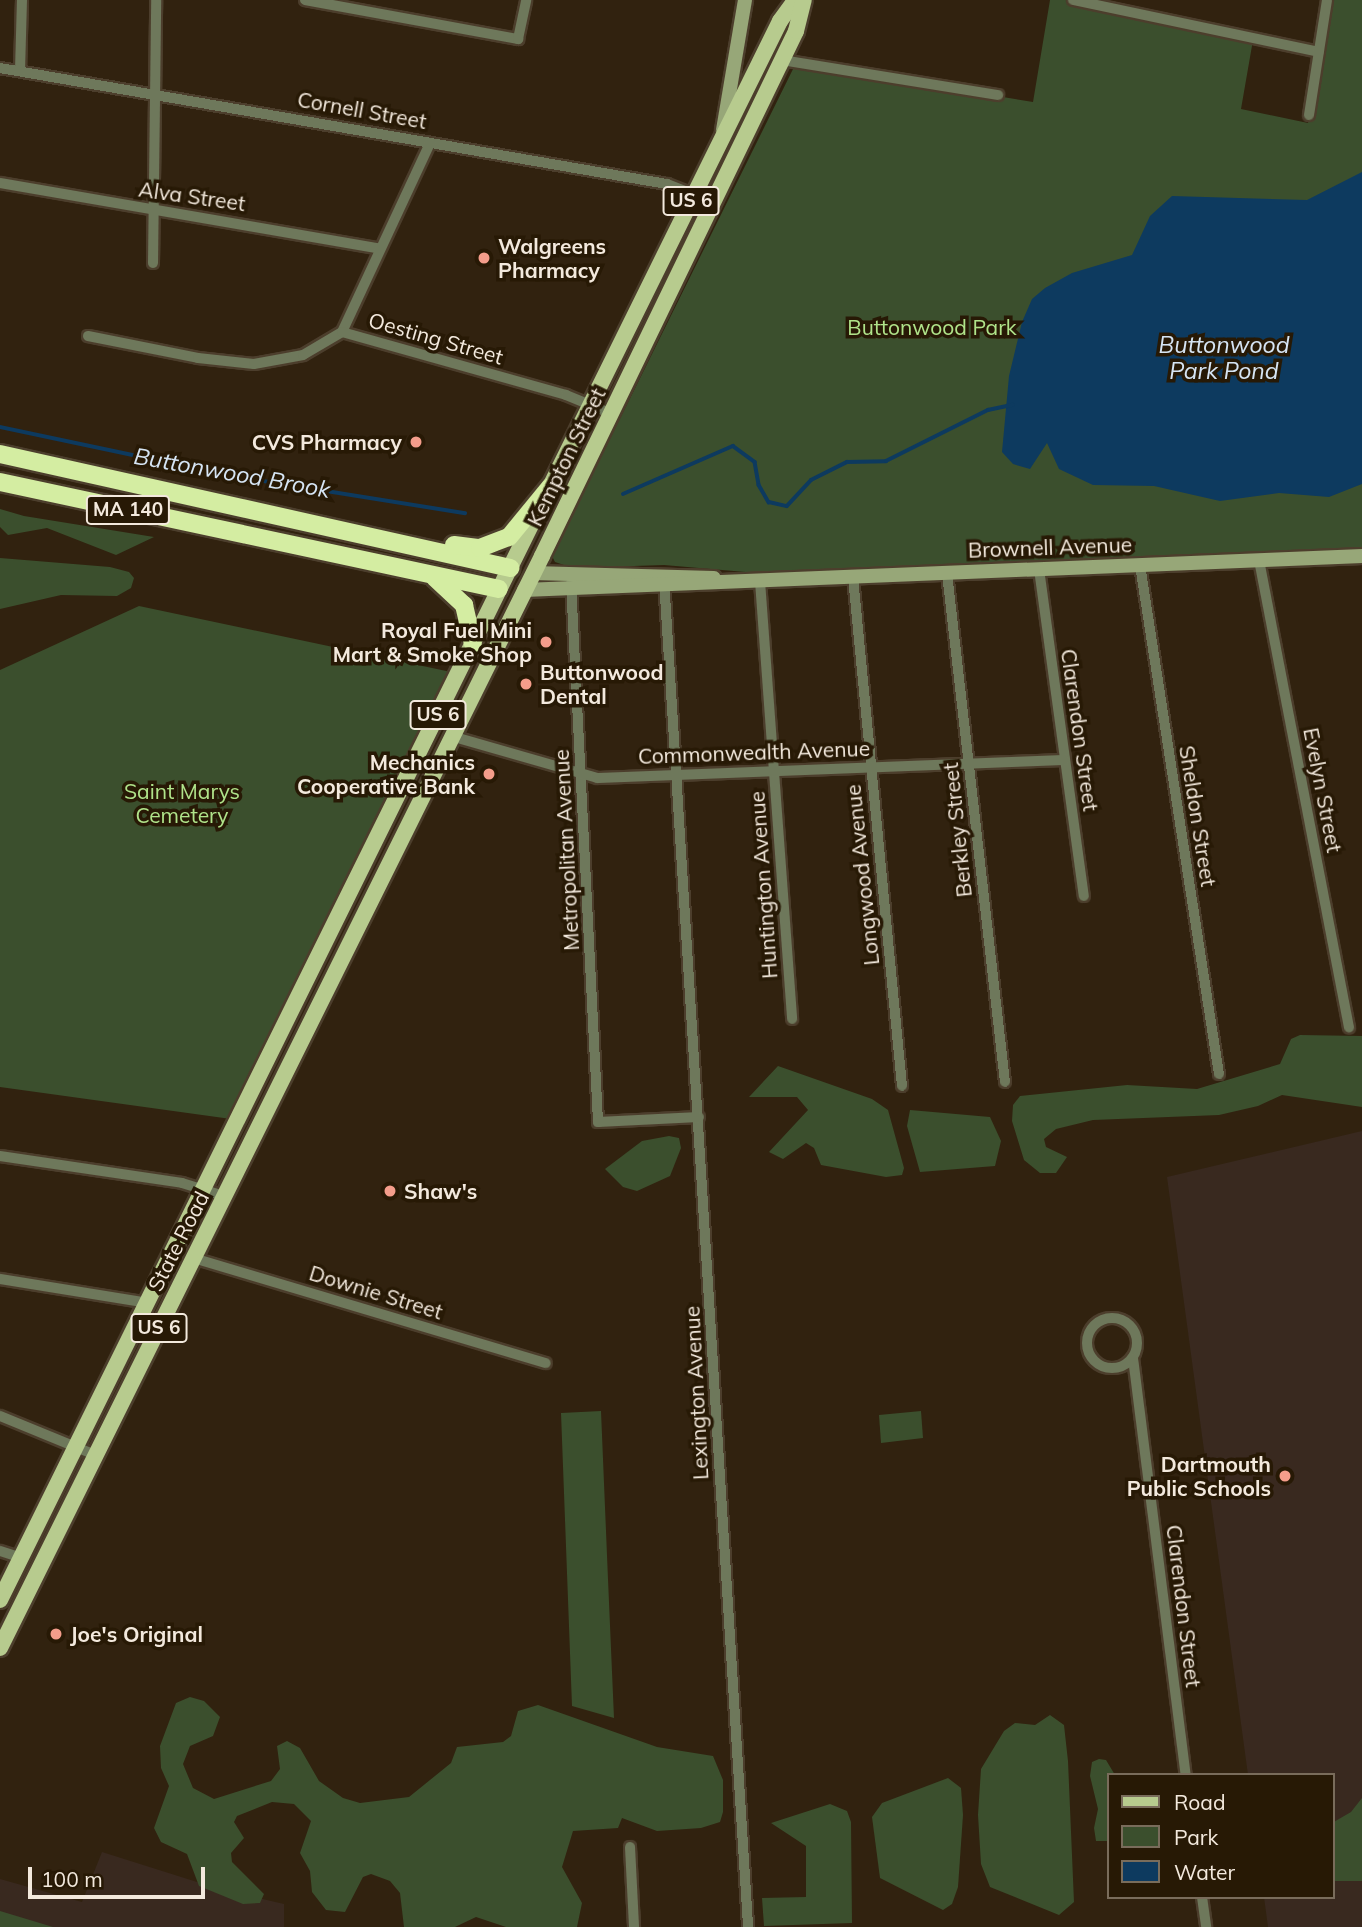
<!DOCTYPE html>
<html>
<head>
<meta charset="utf-8">
<style>
  body { margin:0 }
  #map { position:relative; width:1362px; height:1927px; overflow:hidden; background:#31220f; font-family:Mulish,sans-serif }
  div>[style] { position:absolute }
  .education>* { inset:0; background:#39291f }
  .green>* { inset:0; background:#3b4f2d }
  .water>* { inset:0; background:#0d3a5f }
  .stream>* { height:3.5px; margin:-1.75px; padding:0 1.75px; transform-origin:1.75px; border-radius:1.75px; background:#0d3a5f }
  .roads { filter:drop-shadow(2px 0 #4c3e2c) drop-shadow(-2px 0 #4c3e2c) drop-shadow(0 2px #4c3e2c) drop-shadow(0 -2px #4c3e2c) }
  .street>* { height:10px; margin:-5px; padding:0 5px; transform-origin:5px; border-radius:5px; background:#6e785b }
  .street>.ring { margin:-5px; padding:0; box-sizing:content-box; background:none; border:10px solid #6e785b; border-radius:50% }
  .secondary>* { height:14px; margin:-7px; padding:0 7px; transform-origin:7px; border-radius:7px; background:#97a778 }
  .primary>* { height:16px; margin:-8px; padding:0 8px; transform-origin:8px; border-radius:8px; background:#b7cb8e }
  .highway>* { height:18px; margin:-9px; padding:0 9px; transform-origin:9px; border-radius:9px; background:#d4eda2 }
  .dots>* { width:19px; height:19px; translate:-50% -50%; box-sizing:border-box; border:4px solid #271905; border-radius:50% }
  span { translate:-50% -50%; white-space:nowrap; text-align:center; line-height:1.15; -webkit-text-stroke:7px #271905; paint-order:stroke }
  .shield-label span { padding:2px 5px; background:#271905; border:2px solid; border-radius:5px; -webkit-text-stroke-width:0 }
  .shield-label { font-size:19px; color:#f3e9dd; font-weight:700 }
  .street-label { font-size:21px; color:#f3e9dd }
  .poi-label { font-size:21px; color:#f3e9dd; font-weight:700 }
  .left { translate:0 -50%; text-align:left }
  .right { translate:-100% -50%; text-align:right }
  .park-label { font-size:21px; color:#b0e48a }
  .water-label { font-size:23px; color:#d6e5f4; font-style:italic }
  .legend { position:absolute; left:1107px; top:1773px; width:228px; height:126px; box-sizing:border-box; background:#271905; border:2px solid #796c5b; margin:0; padding:9px 12px; list-style:none; font-size:21px; color:#f3e9dd }
  .legend li { display:flex; align-items:center; gap:14px; height:35px }
  .legend b { width:35px; border:2px solid #796c5b }
  .scale { position:absolute; left:28px; top:1867px; width:177px; height:32px; box-sizing:border-box; border:4px solid #f3e9dd; border-top:0; padding-left:9px; font-size:21px; line-height:24px; white-space:nowrap; color:#f3e9dd; -webkit-text-stroke:5px #271905; paint-order:stroke }
</style>
</head>
<body>
<div id="map">
  <div class="education">
    <i style="clip-path:polygon(1362px 1131px,1362px 1927px,1268px 1927px,1264px 1897px,1332px 1897px,1332px 1775px,1248px 1775px,1167px 1177px)"></i>
    <i style="clip-path:polygon(102px 1852px,216px 1888px,284px 1904px,284px 1927px,0 1927px,0 1879px,82px 1902px)"></i>
  </div>
  <div class="green">
    <i style="clip-path:polygon(1050px 0,1073px 0,1253px 40px,1241px 109px,1308px 123px,1333px 0,1362px 0,1362px 549px,757px 573px,664px 565px,573px 568px,555px 562px,552px 556px,796px 63px,1033px 102px)"></i>
    <i style="clip-path:polygon(0 509px,24px 516px,154px 537px,116px 555px,47px 528px,8px 535px,0 527px)"></i>
    <i style="clip-path:polygon(0 558px,110px 567px,129px 572px,134px 578px,131px 588px,117px 596px,61px 595px,0 609px)"></i>
    <i style="clip-path:polygon(139px 606px,451px 672px,231px 1119px,0 1087px,0 670px)"></i>
    <i style="clip-path:polygon(1300px 1035px,1362px 1036px,1362px 1107px,1282px 1095px,1258px 1106px,1219px 1115px,1093px 1120px,1056px 1129px,1044px 1139px,1046px 1147px,1067px 1157px,1056px 1173px,1040px 1173px,1024px 1160px,1012px 1121px,1013px 1105px,1020px 1096px,1127px 1085px,1197px 1089px,1280px 1064px,1291px 1039px)"></i>
    <i style="clip-path:polygon(778px 1066px,872px 1099px,888px 1110px,904px 1168px,902px 1175px,886px 1177px,821px 1165px,814px 1148px,806px 1143px,783px 1159px,769px 1152px,808px 1110px,797px 1097px,749px 1097px)"></i>
    <i style="clip-path:polygon(910px 1110px,990px 1117px,1001px 1141px,995px 1166px,920px 1172px,907px 1126px)"></i>
    <i style="clip-path:polygon(669px 1136px,679px 1138px,681px 1148px,670px 1176px,637px 1191px,623px 1187px,605px 1169px,642px 1141px)"></i>
    <i style="clip-path:polygon(601px 1411px,608px 1579px,614px 1718px,572px 1706px,561px 1413px)"></i>
    <i style="clip-path:polygon(921px 1411px,923px 1438px,881px 1443px,879px 1415px)"></i>
    <i style="clip-path:polygon(190px 1697px,204px 1701px,220px 1717px,213px 1736px,190px 1746px,183px 1764px,193px 1788px,214px 1799px,271px 1781px,280px 1769px,277px 1746px,287px 1741px,300px 1748px,319px 1781px,343px 1798px,360px 1803px,409px 1797px,451px 1763px,457px 1747px,503px 1742px,511px 1736px,518px 1711px,538px 1705px,657px 1747px,713px 1756px,723px 1780px,723px 1812px,720px 1822px,701px 1828px,657px 1831px,622px 1818px,618px 1828px,573px 1831px,562px 1867px,582px 1903px,577px 1927px,506px 1927px,476px 1917px,455px 1927px,404px 1927px,400px 1893px,390px 1881px,371px 1874px,363px 1877px,345px 1912px,326px 1910px,312px 1892px,310px 1871px,300px 1853px,311px 1821px,294px 1804px,272px 1802px,237px 1816px,234px 1822px,244px 1838px,231px 1853px,232px 1862px,264px 1894px,260px 1903px,243px 1904px,199px 1886px,187px 1854px,161px 1842px,154px 1828px,169px 1786px,161px 1768px,160px 1746px,176px 1703px)"></i>
    <i style="clip-path:polygon(1050px 1715px,1064px 1725px,1068px 1761px,1074px 1902px,1059px 1915px,990px 1887px,981px 1864px,978px 1815px,981px 1769px,1004px 1731px,1015px 1723px,1035px 1725px)"></i>
    <i style="clip-path:polygon(1099px 1759px,1106px 1760px,1115px 1775px,1108px 1775px,1107px 1841px,1096px 1841px,1094px 1828px,1098px 1809px,1090px 1776px,1092px 1762px)"></i>
    <i style="clip-path:polygon(948px 1778px,961px 1788px,963px 1815px,958px 1887px,952px 1904px,943px 1910px,880px 1878px,872px 1817px,882px 1803px)"></i>
    <i style="clip-path:polygon(1362px 1798px,1362px 1881px,1332px 1881px,1332px 1823px,1351px 1812px)"></i>
    <i style="clip-path:polygon(830px 1804px,847px 1811px,851px 1822px,852px 1923px,764px 1926px,762px 1898px,806px 1897px,806px 1846px,771px 1823px)"></i>
    <i style="clip-path:polygon(0 1911px,53px 1927px,0 1927px)"></i>
  </div>
  <div class="water">
    <i style="clip-path:polygon(1362px 172px,1362px 484px,1329px 497px,1279px 493px,1220px 501px,1154px 486px,1093px 485px,1059px 469px,1047px 443px,1030px 469px,1013px 464px,1002px 452px,1009px 376px,1022px 322px,1032px 299px,1045px 288px,1072px 273px,1132px 255px,1150px 216px,1172px 196px,1307px 200px)"></i>
  </div>
  <div class="stream">
    <i style="left:0;top:427px;width:238px;rotate:11.9deg"></i>
    <i style="left:233px;top:476px;width:235px;rotate:9.1deg"></i>
    <i style="left:623px;top:494px;width:120px;rotate:-23.6deg"></i>
    <i style="left:733px;top:446px;width:27px;rotate:36deg"></i>
    <i style="left:755px;top:462px;width:23px;rotate:80deg"></i>
    <i style="left:759px;top:485px;width:20px;rotate:60deg"></i>
    <i style="left:769px;top:502px;width:18px;rotate:13deg"></i>
    <i style="left:787px;top:506px;width:35px;rotate:-47deg"></i>
    <i style="left:811px;top:480px;width:40px;rotate:-26.6deg"></i>
    <i style="left:847px;top:462px;width:39px;rotate:-1deg"></i>
    <i style="left:886px;top:461px;width:114px;rotate:-26.6deg"></i>
    <i style="left:988px;top:410px;width:25px;rotate:-12deg"></i>
  </div>
  <div class="roads">
    <div class="street">
      <i style="left:305px;top:0;width:217px;rotate:10.4deg"></i>
      <i style="left:518px;top:39px;width:40px;rotate:-78deg"></i>
      <i style="left:1073px;top:0;width:251px;rotate:11.9deg"></i>
      <i style="left:782px;top:60px;width:219px;rotate:9.2deg"></i>
      <i style="left:0;top:68px;width:677px;rotate:9.87deg"></i>
      <i style="left:667px;top:184px;width:49px;rotate:21.4deg"></i>
      <i style="left:20px;top:71px;width:71px;rotate:-88.4deg"></i>
      <i style="left:1309px;top:115px;width:116px;rotate:-81.1deg"></i>
      <i style="left:0;top:183px;width:384px;rotate:9.8deg"></i>
      <i style="left:153px;top:263px;width:263px;rotate:-89.3deg"></i>
      <i style="left:342px;top:332px;width:208px;rotate:-65deg"></i>
      <i style="left:88px;top:336px;width:112px;rotate:11.3deg"></i>
      <i style="left:198px;top:358px;width:56px;rotate:6.1deg"></i>
      <i style="left:254px;top:364px;width:50px;rotate:-10.4deg"></i>
      <i style="left:303px;top:355px;width:45px;rotate:-30.5deg"></i>
      <i style="left:342px;top:332px;width:233px;rotate:15.7deg"></i>
      <i style="left:566px;top:395px;width:48px;rotate:22.2deg"></i>
      <i style="left:1259px;top:560px;width:476px;rotate:79.1deg"></i>
      <i style="left:1140px;top:565px;width:515px;rotate:81.18deg"></i>
      <i style="left:1039px;top:569px;width:330px;rotate:82.2deg"></i>
      <i style="left:947px;top:573px;width:512px;rotate:83.5deg"></i>
      <i style="left:853px;top:577px;width:511px;rotate:84.5deg"></i>
      <i style="left:664px;top:579px;width:1351px;rotate:86.43deg"></i>
      <i style="left:760px;top:581px;width:439px;rotate:85.8deg"></i>
      <i style="left:571px;top:583px;width:540px;rotate:87.13deg"></i>
      <i style="left:598px;top:1122px;width:101px;rotate:-2.8deg"></i>
      <i style="left:451px;top:736px;width:152px;rotate:16deg"></i>
      <i style="left:597px;top:778px;width:468px;rotate:-2.2deg"></i>
      <i style="left:0;top:1156px;width:184px;rotate:8.4deg"></i>
      <i style="left:182px;top:1183px;width:44px;rotate:17.2deg"></i>
      <i style="left:193px;top:1258px;width:368px;rotate:16.6deg"></i>
      <i style="left:0;top:1279px;width:150px;rotate:9.2deg"></i>
      <i class="ring" style="left:1087px;top:1318px;width:40px;height:40px"></i>
      <i style="left:1133px;top:1358px;width:420px;rotate:82.8deg"></i>
      <i style="left:0;top:1416px;width:103px;rotate:22.3deg"></i>
      <i style="left:0;top:1551px;width:22px;rotate:18deg"></i>
      <i style="left:630px;top:1847px;width:80px;rotate:87.1deg"></i>
      <i style="left:1202px;top:1897px;width:30px;rotate:82deg"></i>
    </div>
    <div class="secondary">
      <i style="left:723px;top:130px;width:132px;rotate:-80.4deg"></i>
      <i style="left:533px;top:573px;width:181px;rotate:1.6deg"></i>
      <i style="left:524px;top:590px;width:839px;rotate:-2.32deg"></i>
    </div>
    <div class="primary">
      <i style="left:0;top:1600px;width:1761px;rotate:-63.71deg"></i>
      <i style="left:780px;top:21px;width:26px;rotate:-54deg"></i>
      <i style="left:0;top:1648px;width:1219px;rotate:-63.6deg"></i>
      <i style="left:542px;top:556px;width:583px;rotate:-64.18deg"></i>
      <i style="left:796px;top:31px;width:32px;rotate:-76deg"></i>
    </div>
    <div class="highway">
      <i style="left:0;top:454px;width:523px;rotate:12.6deg"></i>
      <i style="left:0;top:482px;width:510px;rotate:12.1deg"></i>
      <i style="left:454px;top:545px;width:26px;rotate:7deg"></i>
      <i style="left:480px;top:548px;width:31px;rotate:-21deg"></i>
      <i style="left:509px;top:537px;width:65px;rotate:-50.6deg"></i>
      <i style="left:435px;top:578px;width:40px;rotate:43deg"></i>
      <i style="left:464px;top:605px;width:39px;rotate:77deg"></i>
    </div>
  </div>
  <div class="dots">
    <i style="left:484px;top:258px;background:#f49d8b"></i>
    <i style="left:416px;top:442px;background:#f49d8b"></i>
    <i style="left:546px;top:642px;background:#f49d8b"></i>
    <i style="left:526px;top:684px;background:#f49d8b"></i>
    <i style="left:489px;top:774px;background:#f49d8b"></i>
    <i style="left:390px;top:1191px;background:#f49d8b"></i>
    <i style="left:1285px;top:1476px;background:#f49d8b"></i>
    <i style="left:56px;top:1634px;background:#f49d8b"></i>
  </div>
  <div class="shield-label">
    <span style="left:691px;top:201px">US 6</span>
    <span style="left:128px;top:510px">MA 140</span>
    <span style="left:438px;top:715px">US 6</span>
    <span style="left:159px;top:1328px">US 6</span>
  </div>
  <div class="street-label">
    <span style="left:362px;top:110px;rotate:10deg">Cornell Street</span>
    <span style="left:192px;top:196px;rotate:8deg">Alva Street</span>
    <span style="left:436px;top:338px;rotate:16deg">Oesting Street</span>
    <span style="left:566px;top:457px;rotate:-64deg">Kempton Street</span>
    <span style="left:1050px;top:547px;rotate:-2deg">Brownell Avenue</span>
    <span style="left:1080px;top:730px;rotate:82deg">Clarendon Street</span>
    <span style="left:754px;top:752px;rotate:-2deg">Commonwealth Avenue</span>
    <span style="left:1323px;top:790px;rotate:79deg">Evelyn Street</span>
    <span style="left:1198px;top:816px;rotate:81deg">Sheldon Street</span>
    <span style="left:957px;top:830px;rotate:-96deg">Berkley Street</span>
    <span style="left:566px;top:850px;rotate:-93deg">Metropolitan Avenue</span>
    <span style="left:862px;top:875px;rotate:-96deg">Longwood Avenue</span>
    <span style="left:763px;top:885px;rotate:-94deg">Huntington Avenue</span>
    <span style="left:178px;top:1241px;rotate:-63deg">State Road</span>
    <span style="left:376px;top:1292px;rotate:17deg">Downie Street</span>
    <span style="left:696px;top:1393px;rotate:-93deg">Lexington Avenue</span>
    <span style="left:1184px;top:1606px;rotate:83deg">Clarendon Street</span>
  </div>
  <div class="poi-label">
    <span class="left" style="left:498px;top:258px">Walgreens<br>Pharmacy</span>
    <span class="right" style="left:402px;top:442px">CVS Pharmacy</span>
    <span class="right" style="left:532px;top:642px">Royal Fuel Mini<br>Mart &amp; Smoke Shop</span>
    <span class="left" style="left:540px;top:684px">Buttonwood<br>Dental</span>
    <span class="right" style="left:475px;top:774px">Mechanics<br>Cooperative Bank</span>
    <span class="left" style="left:404px;top:1191px">Shaw's</span>
    <span class="right" style="left:1271px;top:1476px">Dartmouth<br>Public Schools</span>
    <span class="left" style="left:70px;top:1634px">Joe's Original</span>
  </div>
  <div class="park-label">
    <span style="left:932px;top:327px">Buttonwood Park</span>
    <span style="left:182px;top:803px">Saint Marys<br>Cemetery</span>
  </div>
  <div class="water-label">
    <span style="left:1224px;top:358px">Buttonwood<br>Park Pond</span>
    <span style="left:232px;top:473px;rotate:10deg">Buttonwood Brook</span>
  </div>
  <ul class="legend">
  <li><b style="height:9px;background:#b7cb8e"></b>Road</li>
  <li><b style="height:19px;background:#3b4f2d"></b>Park</li>
  <li><b style="height:19px;background:#0d3a5f"></b>Water</li>
  </ul>
  <div class="scale">100 m</div>
</div>
</body>
</html>
